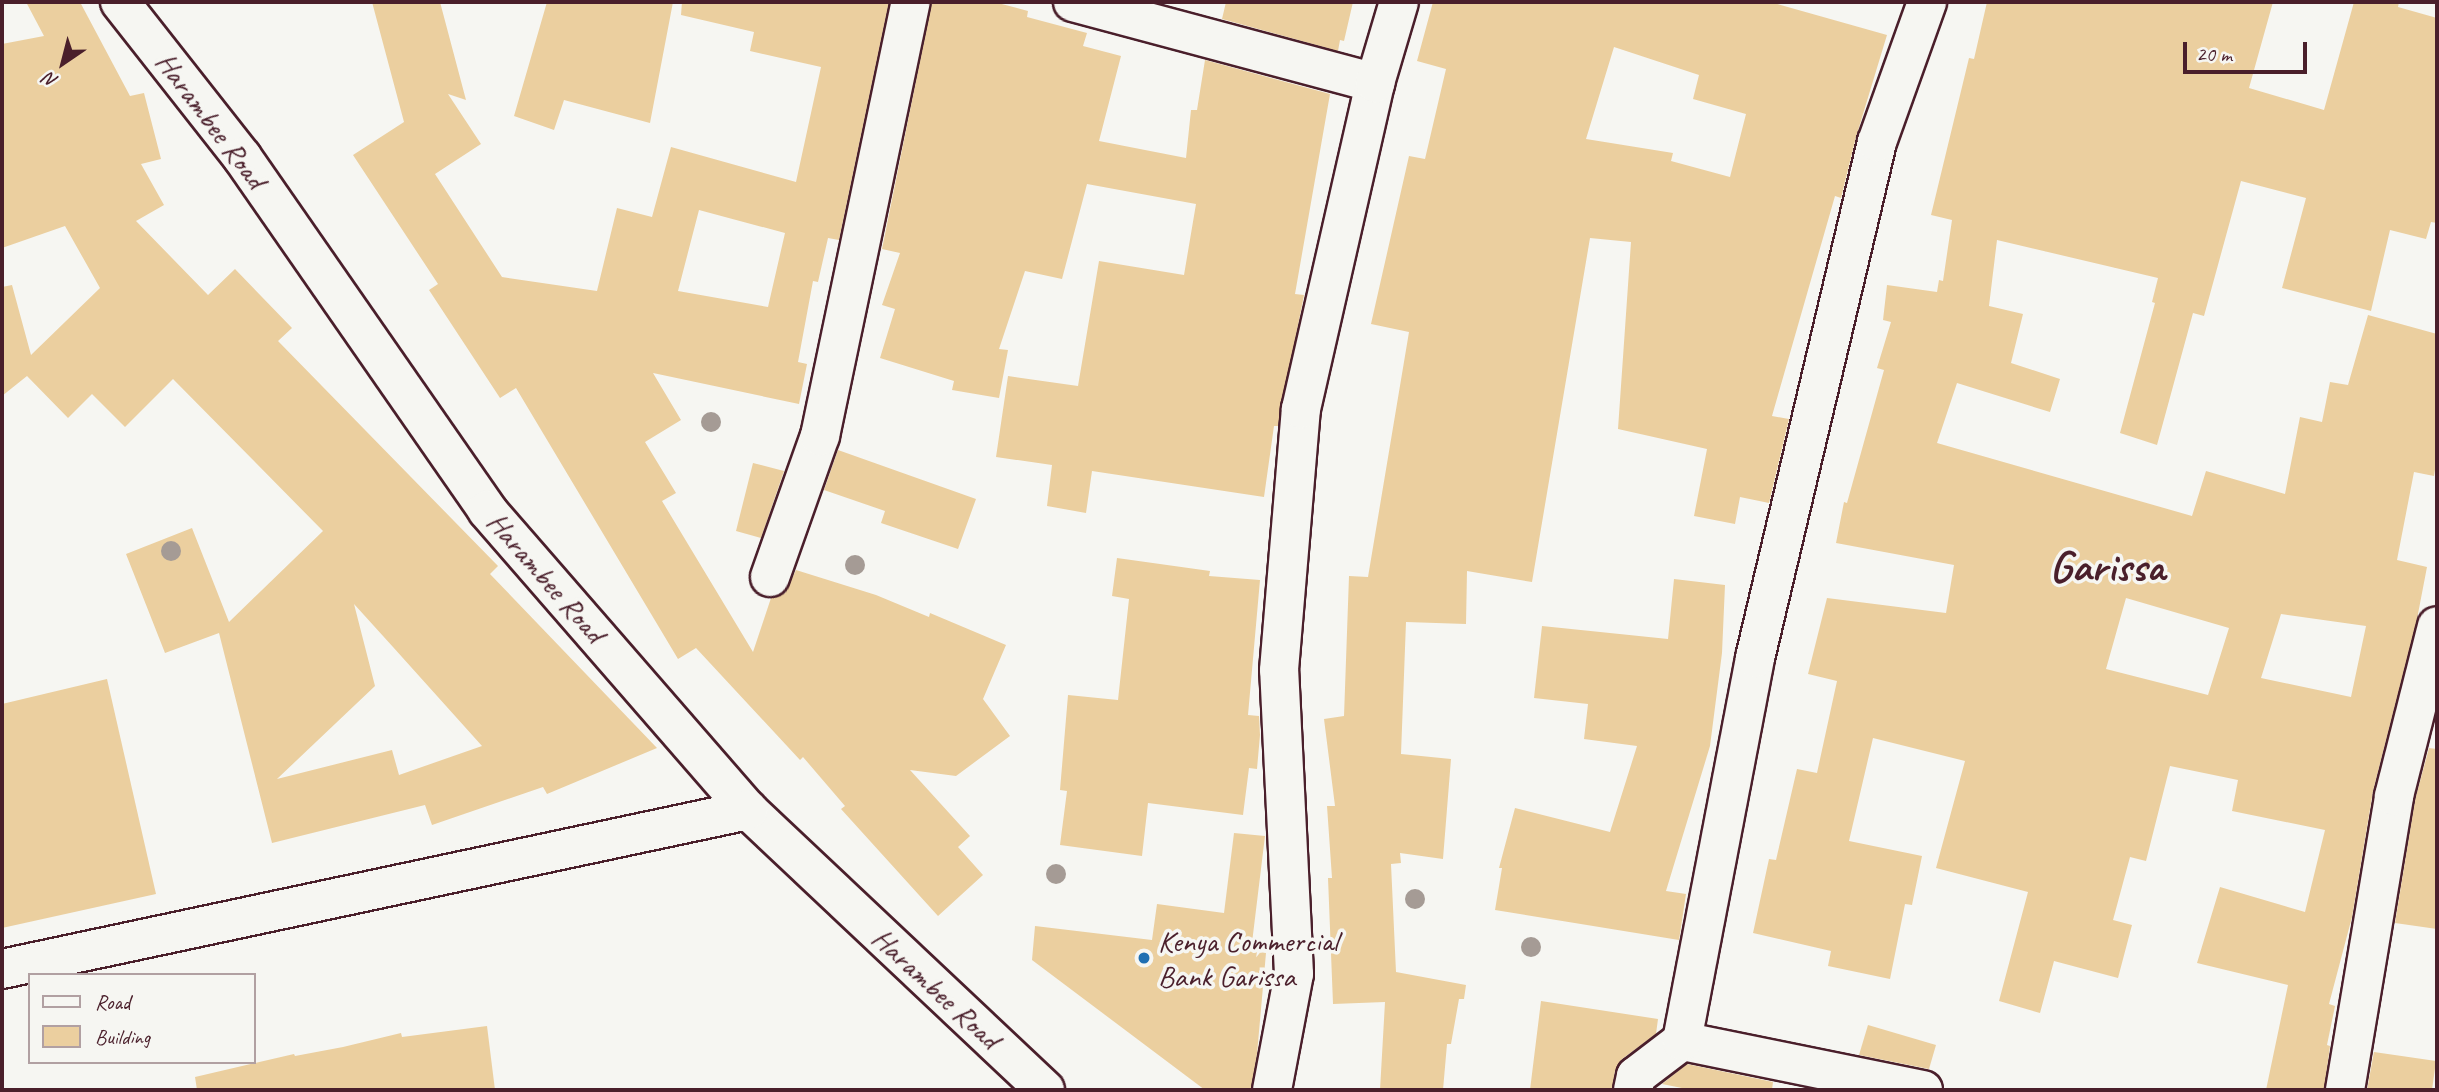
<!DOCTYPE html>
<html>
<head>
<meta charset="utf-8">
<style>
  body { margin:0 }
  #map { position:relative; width:2439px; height:1092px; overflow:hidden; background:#f6f6f2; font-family:Caveat,sans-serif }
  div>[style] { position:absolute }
  .building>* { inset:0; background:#ebcf9f }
  .roads { filter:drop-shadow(2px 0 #4a1f2b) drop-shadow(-2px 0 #4a1f2b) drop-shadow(0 2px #4a1f2b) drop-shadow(0 -2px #4a1f2b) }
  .minor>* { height:38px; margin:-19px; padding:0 19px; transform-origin:19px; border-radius:19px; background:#f6f6f2 }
  .trees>* { width:20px; height:20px; margin:-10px; border-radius:50%; background:#a59b95 }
  .dots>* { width:19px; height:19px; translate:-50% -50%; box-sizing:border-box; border:4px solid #f6f6f2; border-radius:50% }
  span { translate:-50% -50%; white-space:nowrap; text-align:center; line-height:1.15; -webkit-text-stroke:7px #f6f6f2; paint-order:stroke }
  .street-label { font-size:30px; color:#4a1f2b }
  .poi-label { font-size:30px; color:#4a1f2b }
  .left { translate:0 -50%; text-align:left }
  .town-label { font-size:44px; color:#4a1f2b; font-weight:700 }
  .frame { position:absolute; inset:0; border:4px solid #4a1f2b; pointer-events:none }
  .legend { position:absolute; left:28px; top:973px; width:228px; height:91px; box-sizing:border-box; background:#f6f6f2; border:2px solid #b1a0a2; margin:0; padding:9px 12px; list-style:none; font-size:21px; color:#4a1f2b }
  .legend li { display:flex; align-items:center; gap:14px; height:35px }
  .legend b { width:35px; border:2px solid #b1a0a2 }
  .north { position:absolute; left:28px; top:28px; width:70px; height:70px; -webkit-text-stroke:5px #f6f6f2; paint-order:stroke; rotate:215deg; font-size:19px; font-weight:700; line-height:28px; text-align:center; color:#4a1f2b }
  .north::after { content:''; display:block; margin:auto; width:24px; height:32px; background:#4a1f2b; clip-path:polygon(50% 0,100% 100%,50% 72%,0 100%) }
  .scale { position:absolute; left:2183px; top:42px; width:124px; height:32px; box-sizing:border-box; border:4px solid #4a1f2b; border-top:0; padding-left:9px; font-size:21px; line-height:24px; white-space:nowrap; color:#4a1f2b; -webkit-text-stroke:5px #f6f6f2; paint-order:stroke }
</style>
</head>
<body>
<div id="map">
  <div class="building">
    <i style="clip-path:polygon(evenodd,26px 2px,80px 2px,130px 96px,144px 93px,161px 159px,141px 164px,164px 205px,136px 221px,208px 295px,235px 269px,292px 328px,278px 341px,498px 566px,490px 574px,657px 748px,547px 794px,543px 787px,432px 825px,425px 805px,272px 843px,219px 633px,165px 653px,126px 554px,192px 528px,229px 622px,323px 531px,173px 379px,125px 427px,92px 394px,68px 418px,27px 376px,2px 396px,2px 287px,12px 285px,31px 355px,100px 288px,65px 226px,2px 248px,2px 44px,44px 36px,26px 2px,354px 604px,393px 647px,482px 746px,399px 775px,392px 750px,277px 779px,375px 686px,354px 604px)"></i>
    <i style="clip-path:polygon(evenodd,372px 2px,440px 2px,466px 100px,448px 94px,481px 144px,435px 174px,502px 277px,597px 291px,617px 208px,652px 217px,671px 147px,796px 182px,821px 67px,750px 51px,754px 32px,681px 15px,682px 2px,889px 2px,839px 240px,828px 238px,818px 282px,813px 281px,798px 362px,807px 364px,799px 404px,653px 373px,681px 420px,645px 442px,676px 493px,662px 501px,753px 652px,771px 598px,785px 593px,796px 570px,876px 595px,929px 617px,930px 613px,1006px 645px,983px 699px,1010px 736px,956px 776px,910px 770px,970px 836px,958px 847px,983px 875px,938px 916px,841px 809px,845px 806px,803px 757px,800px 760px,696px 648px,678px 659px,516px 388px,500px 398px,429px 290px,438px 284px,353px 155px,404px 122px,372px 2px,699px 210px,785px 233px,768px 307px,678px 291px,699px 210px)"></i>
    <i style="clip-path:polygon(547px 2px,673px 2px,650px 123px,564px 100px,554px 130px,514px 116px)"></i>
    <i style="clip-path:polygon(932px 2px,994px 2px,1028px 11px,1027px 17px,1087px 33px,1083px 46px,1121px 56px,1099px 141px,1186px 158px,1191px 110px,1197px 110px,1205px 60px,1330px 94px,1295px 294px,1304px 295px,1278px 426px,1274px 426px,1264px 497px,1092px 471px,1086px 513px,1047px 506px,1052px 465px,996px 457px,1008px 376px,1078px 386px,1099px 261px,1184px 275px,1196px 204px,1087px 184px,1062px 279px,1025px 271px,999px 349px,1008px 350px,999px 398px,952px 390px,954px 381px,880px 358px,895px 309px,882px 305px,900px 253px,882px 249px)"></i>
    <i style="clip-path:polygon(1226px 2px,1353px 2px,1344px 41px,1340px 40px,1338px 51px,1222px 19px)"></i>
    <i style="clip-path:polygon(evenodd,1433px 2px,1770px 2px,1887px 35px,1856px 137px,1841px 198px,1835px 196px,1772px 416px,1789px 419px,1769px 503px,1740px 497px,1735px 524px,1694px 516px,1707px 449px,1618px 429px,1631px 242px,1590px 238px,1532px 582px,1467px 571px,1466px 624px,1406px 622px,1401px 754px,1451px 759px,1443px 859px,1400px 853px,1401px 863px,1391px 864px,1396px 972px,1466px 985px,1464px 999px,1459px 999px,1451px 1044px,1447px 1044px,1443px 1090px,1380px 1090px,1385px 1002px,1333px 1004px,1328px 878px,1332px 878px,1327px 806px,1335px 806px,1324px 719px,1344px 716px,1349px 576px,1368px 577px,1409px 332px,1371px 324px,1409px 156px,1425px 159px,1446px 69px,1417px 61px,1433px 2px,1614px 47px,1699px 75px,1693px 99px,1746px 114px,1730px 177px,1671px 161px,1673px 153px,1586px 139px,1614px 47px)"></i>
    <i style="clip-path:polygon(evenodd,1987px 2px,2273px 2px,2249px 88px,2324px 110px,2354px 2px,2399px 2px,2398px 7px,2437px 18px,2437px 223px,2431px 222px,2426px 239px,2390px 230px,2371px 311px,2282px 288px,2306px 198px,2241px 181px,2204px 316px,2193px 313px,2157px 445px,2120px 433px,2155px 303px,2152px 302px,2158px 278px,1997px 240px,1989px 306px,2023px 314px,2011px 363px,2060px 379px,2050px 412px,1957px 383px,1937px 443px,2192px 516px,2206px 471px,2285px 494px,2300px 417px,2322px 422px,2330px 382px,2348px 385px,2368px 315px,2437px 334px,2437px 457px,2434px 476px,2414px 472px,2397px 560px,2427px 567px,2417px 619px,2373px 791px,2352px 917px,2329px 1004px,2335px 1006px,2327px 1045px,2330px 1046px,2324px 1090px,2266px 1090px,2288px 985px,2197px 963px,2220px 887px,2305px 912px,2325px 830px,2232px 811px,2238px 780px,2170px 766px,2146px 861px,2130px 857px,2113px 920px,2132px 925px,2118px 978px,2054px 961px,2040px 1013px,1999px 1001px,2028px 892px,1936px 868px,1965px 761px,1873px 738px,1849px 841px,1922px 856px,1912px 905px,1905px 904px,1890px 979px,1828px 966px,1831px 951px,1753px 933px,1769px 859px,1776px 860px,1797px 769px,1817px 773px,1837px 681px,1808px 674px,1827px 598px,1946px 613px,1954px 565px,1836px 543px,1844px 502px,1847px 503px,1884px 370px,1877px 368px,1891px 322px,1883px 320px,1887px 285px,1937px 292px,1939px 280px,1943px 281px,1952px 220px,1931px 215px,1969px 58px,1974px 59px,1987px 2px,2126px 598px,2229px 628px,2208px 695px,2106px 669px,2126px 598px,1987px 2px,2281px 614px,2366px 626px,2351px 697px,2261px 678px,2281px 614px)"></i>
    <i style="clip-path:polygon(838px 450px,976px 499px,958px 549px,881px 523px,885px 511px,824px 490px)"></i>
    <i style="clip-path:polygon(753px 463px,784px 471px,761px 538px,736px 531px)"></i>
    <i style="clip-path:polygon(1117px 558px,1210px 571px,1209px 576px,1260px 580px,1248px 715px,1259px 716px,1260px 735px,1257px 769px,1249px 768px,1243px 815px,1148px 803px,1142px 856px,1060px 845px,1067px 791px,1060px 790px,1068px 695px,1118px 700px,1129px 599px,1112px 596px)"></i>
    <i style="clip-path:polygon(1674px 579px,1725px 585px,1722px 653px,1710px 746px,1666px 891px,1686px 894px,1679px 940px,1495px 910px,1502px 868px,1499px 868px,1515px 808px,1610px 832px,1637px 746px,1584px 739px,1588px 704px,1534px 698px,1542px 626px,1668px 639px)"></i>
    <i style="clip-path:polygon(107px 679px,156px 894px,2px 928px,2px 704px)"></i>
    <i style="clip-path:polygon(2429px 748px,2437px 749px,2437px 929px,2395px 923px,2415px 800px)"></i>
    <i style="clip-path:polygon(1234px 833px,1265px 836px,1251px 951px,1266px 953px,1257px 1054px,1251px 1090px,1205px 1090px,1032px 960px,1035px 926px,1152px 940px,1157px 904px,1224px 913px)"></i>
    <i style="clip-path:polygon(1541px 1001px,1658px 1019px,1656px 1034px,1622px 1059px,1615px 1071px,1612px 1090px,1530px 1090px)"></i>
    <i style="clip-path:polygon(1868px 1025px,1936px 1045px,1929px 1069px,1859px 1055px)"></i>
    <i style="clip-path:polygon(487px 1026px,495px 1090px,197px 1090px,195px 1077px,294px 1054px,295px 1056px,343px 1047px,401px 1033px,402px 1037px)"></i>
    <i style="clip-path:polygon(2374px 1052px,2436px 1061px,2432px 1090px,2367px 1090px)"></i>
    <i style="clip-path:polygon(1687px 1064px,1773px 1082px,1772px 1090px,1692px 1090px,1662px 1084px)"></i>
  </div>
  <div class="roads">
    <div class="minor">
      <i style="left:120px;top:2px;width:197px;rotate:51.8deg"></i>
      <i style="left:242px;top:157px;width:430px;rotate:55.2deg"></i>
      <i style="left:487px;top:510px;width:398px;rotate:49deg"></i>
      <i style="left:748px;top:810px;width:408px;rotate:43.3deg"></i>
      <i style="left:1073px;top:2px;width:313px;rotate:15deg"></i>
      <i style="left:770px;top:577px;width:150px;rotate:-70.5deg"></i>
      <i style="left:820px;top:436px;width:443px;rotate:-78.2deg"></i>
      <i style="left:2px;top:969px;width:763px;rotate:-12.03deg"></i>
      <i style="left:1682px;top:1041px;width:246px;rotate:11.5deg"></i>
      <i style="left:1272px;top:1090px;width:118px;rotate:-79.3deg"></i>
      <i style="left:1294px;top:974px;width:304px;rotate:-92.8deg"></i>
      <i style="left:1279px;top:670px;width:262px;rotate:-85.2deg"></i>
      <i style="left:1301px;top:409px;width:334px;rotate:-77.2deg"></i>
      <i style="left:1375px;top:83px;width:84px;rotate:-73.5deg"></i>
      <i style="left:1633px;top:1090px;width:14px;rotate:-78deg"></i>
      <i style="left:1636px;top:1076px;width:58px;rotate:-37.3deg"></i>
      <i style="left:1682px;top:1041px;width:390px;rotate:-79.2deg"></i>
      <i style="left:1755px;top:658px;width:530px;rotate:-76.7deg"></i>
      <i style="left:1877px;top:142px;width:149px;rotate:-70.3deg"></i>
      <i style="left:2345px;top:1090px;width:298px;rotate:-80.5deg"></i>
      <i style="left:2394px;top:796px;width:175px;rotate:-75.8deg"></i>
    </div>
  </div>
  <div class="trees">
    <i style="left:711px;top:422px"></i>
    <i style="left:171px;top:551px"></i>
    <i style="left:855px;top:565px"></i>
    <i style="left:1056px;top:874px"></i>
    <i style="left:1415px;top:899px"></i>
    <i style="left:1531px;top:947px"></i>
  </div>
  <div class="dots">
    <i style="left:1144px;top:958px;background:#1f6fb2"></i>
  </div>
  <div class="street-label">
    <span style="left:211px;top:120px;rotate:53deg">Harambee Road</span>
    <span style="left:546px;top:577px;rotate:49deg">Harambee Road</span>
    <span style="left:936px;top:988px;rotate:43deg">Harambee Road</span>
  </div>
  <div class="poi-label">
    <span class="left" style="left:1158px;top:958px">Kenya Commercial<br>Bank Garissa</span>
  </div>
  <div class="town-label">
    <span style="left:2107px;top:567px">Garissa</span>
  </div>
  <div class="frame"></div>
  <ul class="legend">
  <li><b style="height:9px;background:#f6f6f2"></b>Road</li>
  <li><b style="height:19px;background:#ebcf9f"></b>Building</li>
  </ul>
  <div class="north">N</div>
  <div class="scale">20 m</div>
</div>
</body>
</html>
